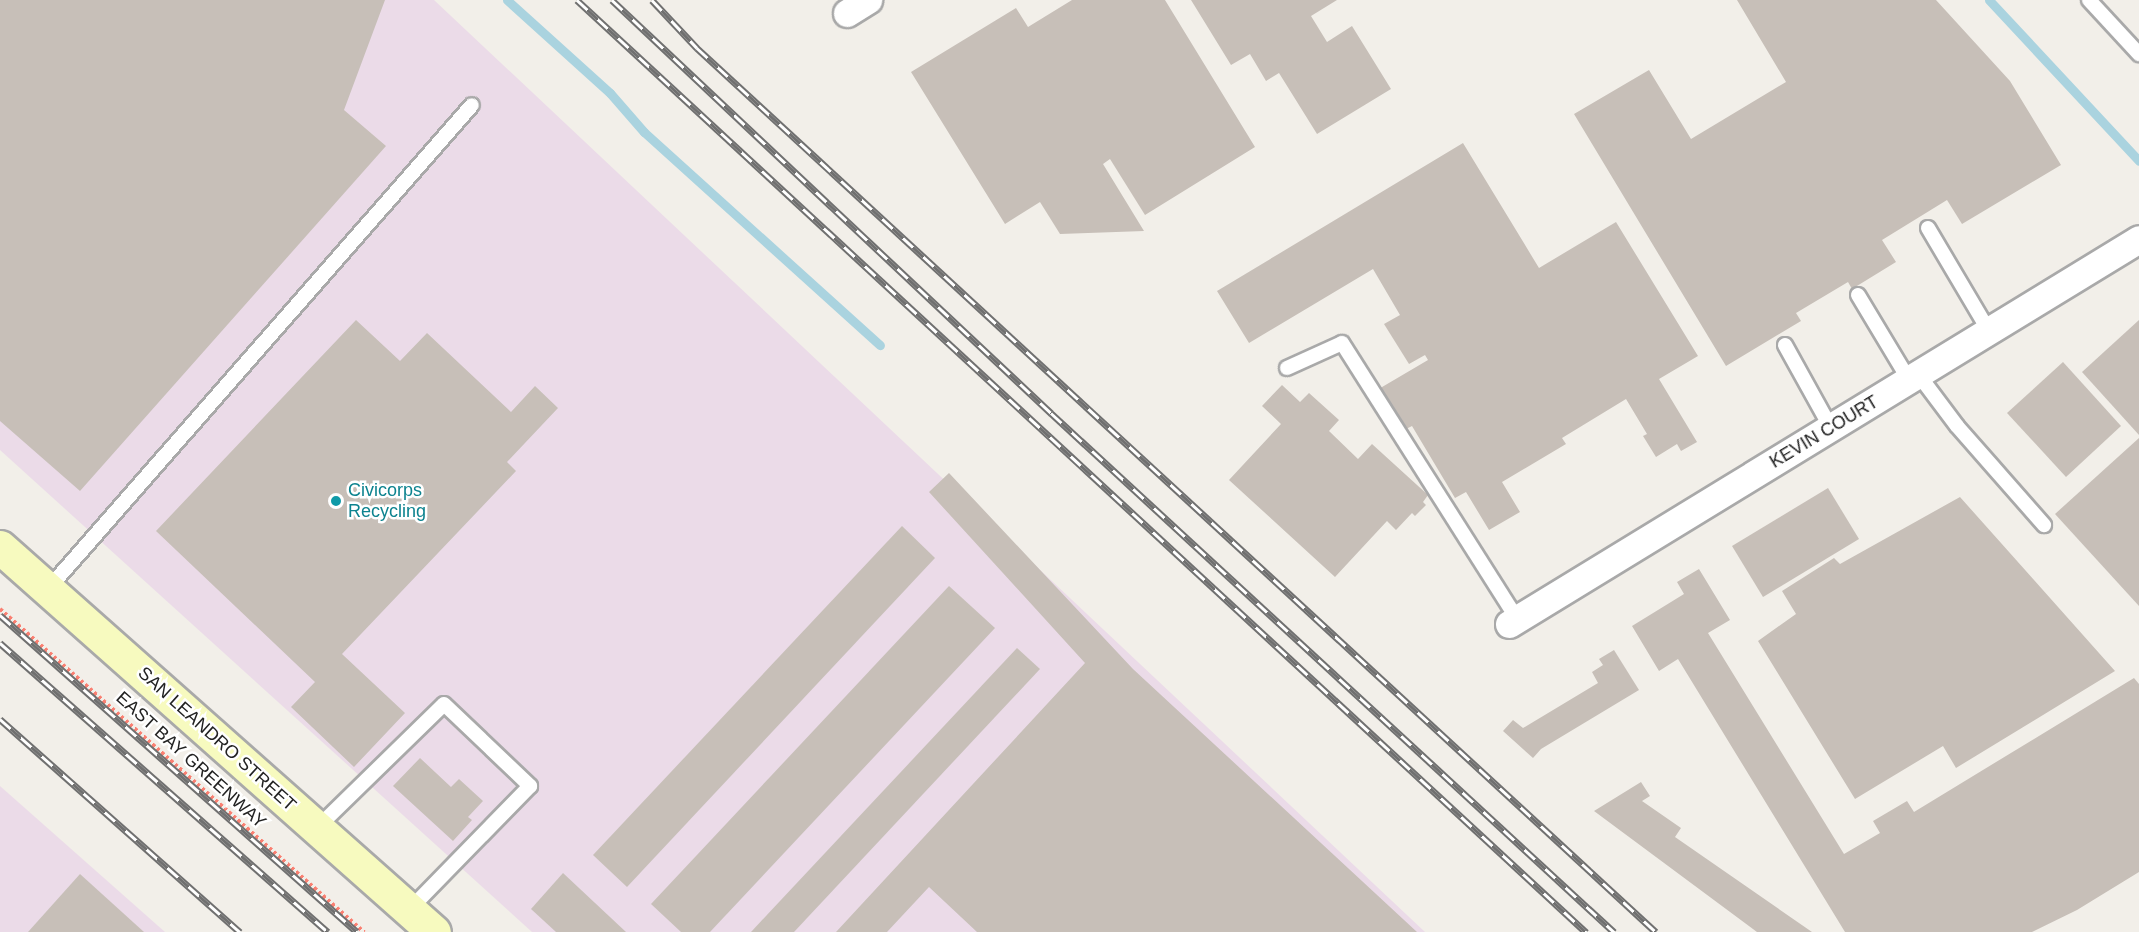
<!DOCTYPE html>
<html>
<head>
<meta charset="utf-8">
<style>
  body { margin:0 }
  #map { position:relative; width:2139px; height:932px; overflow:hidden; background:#f2efe9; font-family:Arial,sans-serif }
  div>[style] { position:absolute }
  .industrial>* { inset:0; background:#ebdbe8 }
  .stream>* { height:9px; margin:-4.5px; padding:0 4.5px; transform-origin:4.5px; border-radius:4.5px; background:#aad3df }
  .building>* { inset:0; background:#c7bfb8 }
  .path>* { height:4px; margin-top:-2px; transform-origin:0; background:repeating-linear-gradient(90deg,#fa8072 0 3px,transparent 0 6px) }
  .roads { filter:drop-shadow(2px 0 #a9a9a9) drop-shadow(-2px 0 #a9a9a9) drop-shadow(0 2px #a9a9a9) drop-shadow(0 -2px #a9a9a9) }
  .lane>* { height:14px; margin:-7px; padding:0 7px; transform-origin:7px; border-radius:7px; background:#fff }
  .street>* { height:27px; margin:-13.5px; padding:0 13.5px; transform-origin:13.5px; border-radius:13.5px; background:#fff }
  .secondary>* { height:33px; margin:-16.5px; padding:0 16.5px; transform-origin:16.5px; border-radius:16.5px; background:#f7fabf }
  .rail>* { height:7px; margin-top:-3.5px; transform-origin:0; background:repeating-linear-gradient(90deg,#fff 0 14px,#707070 0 28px); box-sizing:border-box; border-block:2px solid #707070 }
  .dots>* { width:16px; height:16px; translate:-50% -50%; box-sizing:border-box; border:3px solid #fff; border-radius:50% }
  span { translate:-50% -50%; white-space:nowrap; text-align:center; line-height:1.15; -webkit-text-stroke:5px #fff; paint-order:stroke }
  .street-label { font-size:18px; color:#222 }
  .culture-label { font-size:18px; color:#0d838f }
  .left { translate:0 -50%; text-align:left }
</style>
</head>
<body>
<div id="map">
  <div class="industrial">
    <i style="clip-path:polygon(0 0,434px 0,1425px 932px,532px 932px,0 450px)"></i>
    <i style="clip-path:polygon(0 786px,165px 932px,0 932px)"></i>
  </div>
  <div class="stream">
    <i style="left:507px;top:0;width:139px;rotate:42.1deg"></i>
    <i style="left:610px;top:93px;width:52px;rotate:48.9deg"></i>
    <i style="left:644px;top:132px;width:318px;rotate:42.1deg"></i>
    <i style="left:1989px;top:0;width:220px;rotate:47deg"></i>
  </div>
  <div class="building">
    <i style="clip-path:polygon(0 0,385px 0,344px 110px,386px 146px,80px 491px,0 421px)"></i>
    <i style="clip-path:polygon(1072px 0,1165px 0,1255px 147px,1145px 215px,1110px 159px,1103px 164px,1144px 231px,1060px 234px,1040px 202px,1005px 224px,911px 72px,1016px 8px,1028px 27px)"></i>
    <i style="clip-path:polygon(1191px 0,1337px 0,1311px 16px,1327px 42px,1352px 26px,1391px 89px,1317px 134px,1279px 73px,1266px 81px,1250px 54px,1231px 65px)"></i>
    <i style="clip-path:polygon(1737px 0,1936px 0,2010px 81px,2061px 165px,1962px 224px,1947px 200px,1882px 240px,1896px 262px,1852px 289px,1848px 282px,1796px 313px,1801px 321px,1726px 366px,1574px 114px,1649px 70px,1691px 139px,1786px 82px)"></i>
    <i style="clip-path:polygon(1463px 143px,1539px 268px,1616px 222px,1698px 356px,1659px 379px,1697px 442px,1681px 451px,1677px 444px,1656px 457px,1643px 436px,1647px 434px,1626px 399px,1562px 438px,1566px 444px,1502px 482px,1520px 512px,1489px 530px,1466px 492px,1455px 498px,1412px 426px,1402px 431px,1377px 390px,1428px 360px,1425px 355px,1409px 364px,1384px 324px,1400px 315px,1373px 269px,1249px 343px,1217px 291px)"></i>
    <i style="clip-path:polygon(356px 320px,400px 361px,427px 333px,511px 412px,535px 386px,558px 408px,507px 462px,516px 471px,342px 654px,405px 713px,354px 767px,291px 707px,315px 682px,156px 531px)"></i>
    <i style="clip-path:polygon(2139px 320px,2139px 435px,2082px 372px)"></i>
    <i style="clip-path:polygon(2063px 362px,2121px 426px,2066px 477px,2007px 413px)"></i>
    <i style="clip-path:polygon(1282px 385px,1300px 402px,1309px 393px,1339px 420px,1329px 431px,1358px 459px,1372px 444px,1428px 495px,1423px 502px,1426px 505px,1415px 516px,1412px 513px,1396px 530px,1387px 521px,1335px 577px,1229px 480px,1281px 424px,1262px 406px)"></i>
    <i style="clip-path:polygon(2139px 438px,2139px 606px,2055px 514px)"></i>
    <i style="clip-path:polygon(949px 473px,1133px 669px,1417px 932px,977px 932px,929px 887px,887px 932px,836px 932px,1085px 663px,929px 492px)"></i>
    <i style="clip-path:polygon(1828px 488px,1859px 539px,1763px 597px,1732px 546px)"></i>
    <i style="clip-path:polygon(1960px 497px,2115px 671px,1956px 768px,1943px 746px,1855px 799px,1758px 641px,1796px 614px,1782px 591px,1834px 558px,1840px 564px)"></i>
    <i style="clip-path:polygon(902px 526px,935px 558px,627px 887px,593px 855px)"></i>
    <i style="clip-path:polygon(1699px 569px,1730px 620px,1708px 633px,1844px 854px,1880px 833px,1873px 821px,1907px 801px,1914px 812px,2134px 678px,2139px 684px,2139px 872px,2077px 910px,2032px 932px,1845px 932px,1678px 659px,1659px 671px,1632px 626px,1684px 594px,1677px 582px)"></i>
    <i style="clip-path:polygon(949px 586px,995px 628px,710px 932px,681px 932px,651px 904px)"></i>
    <i style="clip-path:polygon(1017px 648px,1040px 669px,794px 932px,751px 932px)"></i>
    <i style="clip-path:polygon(1614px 650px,1639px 690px,1541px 749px,1533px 758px,1503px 731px,1513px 720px,1523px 728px,1598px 683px,1592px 672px,1603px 665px,1599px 659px)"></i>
    <i style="clip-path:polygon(420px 758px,451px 787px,459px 779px,483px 801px,468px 817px,472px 820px,453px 841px,393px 786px)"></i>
    <i style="clip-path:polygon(1641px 782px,1650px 796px,1642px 801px,1681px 828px,1675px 837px,1812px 932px,1757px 932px,1594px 811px)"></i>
    <i style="clip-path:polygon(563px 873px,626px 932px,556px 932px,531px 909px)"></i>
    <i style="clip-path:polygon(80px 874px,144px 932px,28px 932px)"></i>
  </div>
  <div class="path">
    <i style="left:0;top:609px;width:487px;rotate:41.6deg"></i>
  </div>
  <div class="roads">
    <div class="lane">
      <i style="left:2089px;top:0;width:74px;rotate:47.2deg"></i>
      <i style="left:1928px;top:228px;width:120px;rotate:59.4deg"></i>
      <i style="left:1858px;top:295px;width:99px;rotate:59deg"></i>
      <i style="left:1785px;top:345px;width:95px;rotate:61deg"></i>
      <i style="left:1287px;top:368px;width:60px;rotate:-24.4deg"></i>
      <i style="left:1342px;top:343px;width:327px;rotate:57.6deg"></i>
      <i style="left:1918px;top:374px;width:65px;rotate:53.1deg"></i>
      <i style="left:1957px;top:426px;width:132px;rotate:48.7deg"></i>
      <i style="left:48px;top:589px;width:643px;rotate:-48.78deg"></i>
      <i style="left:317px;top:828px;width:177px;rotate:-44.3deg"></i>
      <i style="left:444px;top:704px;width:119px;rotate:43.6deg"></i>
      <i style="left:530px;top:786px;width:173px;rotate:134.3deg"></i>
    </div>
    <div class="street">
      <i style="left:847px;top:13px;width:25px;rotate:-32deg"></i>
      <i style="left:1509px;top:624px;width:738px;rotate:-31.43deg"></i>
    </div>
    <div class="secondary">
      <i style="left:0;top:547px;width:580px;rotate:41.58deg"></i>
    </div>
  </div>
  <div class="rail">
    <i style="left:577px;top:0;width:1374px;rotate:42.73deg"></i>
    <i style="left:612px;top:0;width:603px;rotate:43.25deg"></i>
    <i style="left:1051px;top:413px;width:766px;rotate:42.67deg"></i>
    <i style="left:652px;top:0;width:66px;rotate:46.8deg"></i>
    <i style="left:697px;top:48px;width:1304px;rotate:42.67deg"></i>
    <i style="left:0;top:615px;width:477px;rotate:41.6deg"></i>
    <i style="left:0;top:643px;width:437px;rotate:41.4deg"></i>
    <i style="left:0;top:719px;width:321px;rotate:41.6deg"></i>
  </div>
  <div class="dots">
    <i style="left:336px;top:501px;background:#0f9aa8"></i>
  </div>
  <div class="street-label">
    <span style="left:1824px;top:432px;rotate:-31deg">KEVIN COURT</span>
    <span style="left:217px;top:739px;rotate:42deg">SAN LEANDRO STREET</span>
    <span style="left:191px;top:760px;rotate:42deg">EAST BAY GREENWAY</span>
  </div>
  <div class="culture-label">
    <span class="left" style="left:348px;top:501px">Civicorps<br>Recycling</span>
  </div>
</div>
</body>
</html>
